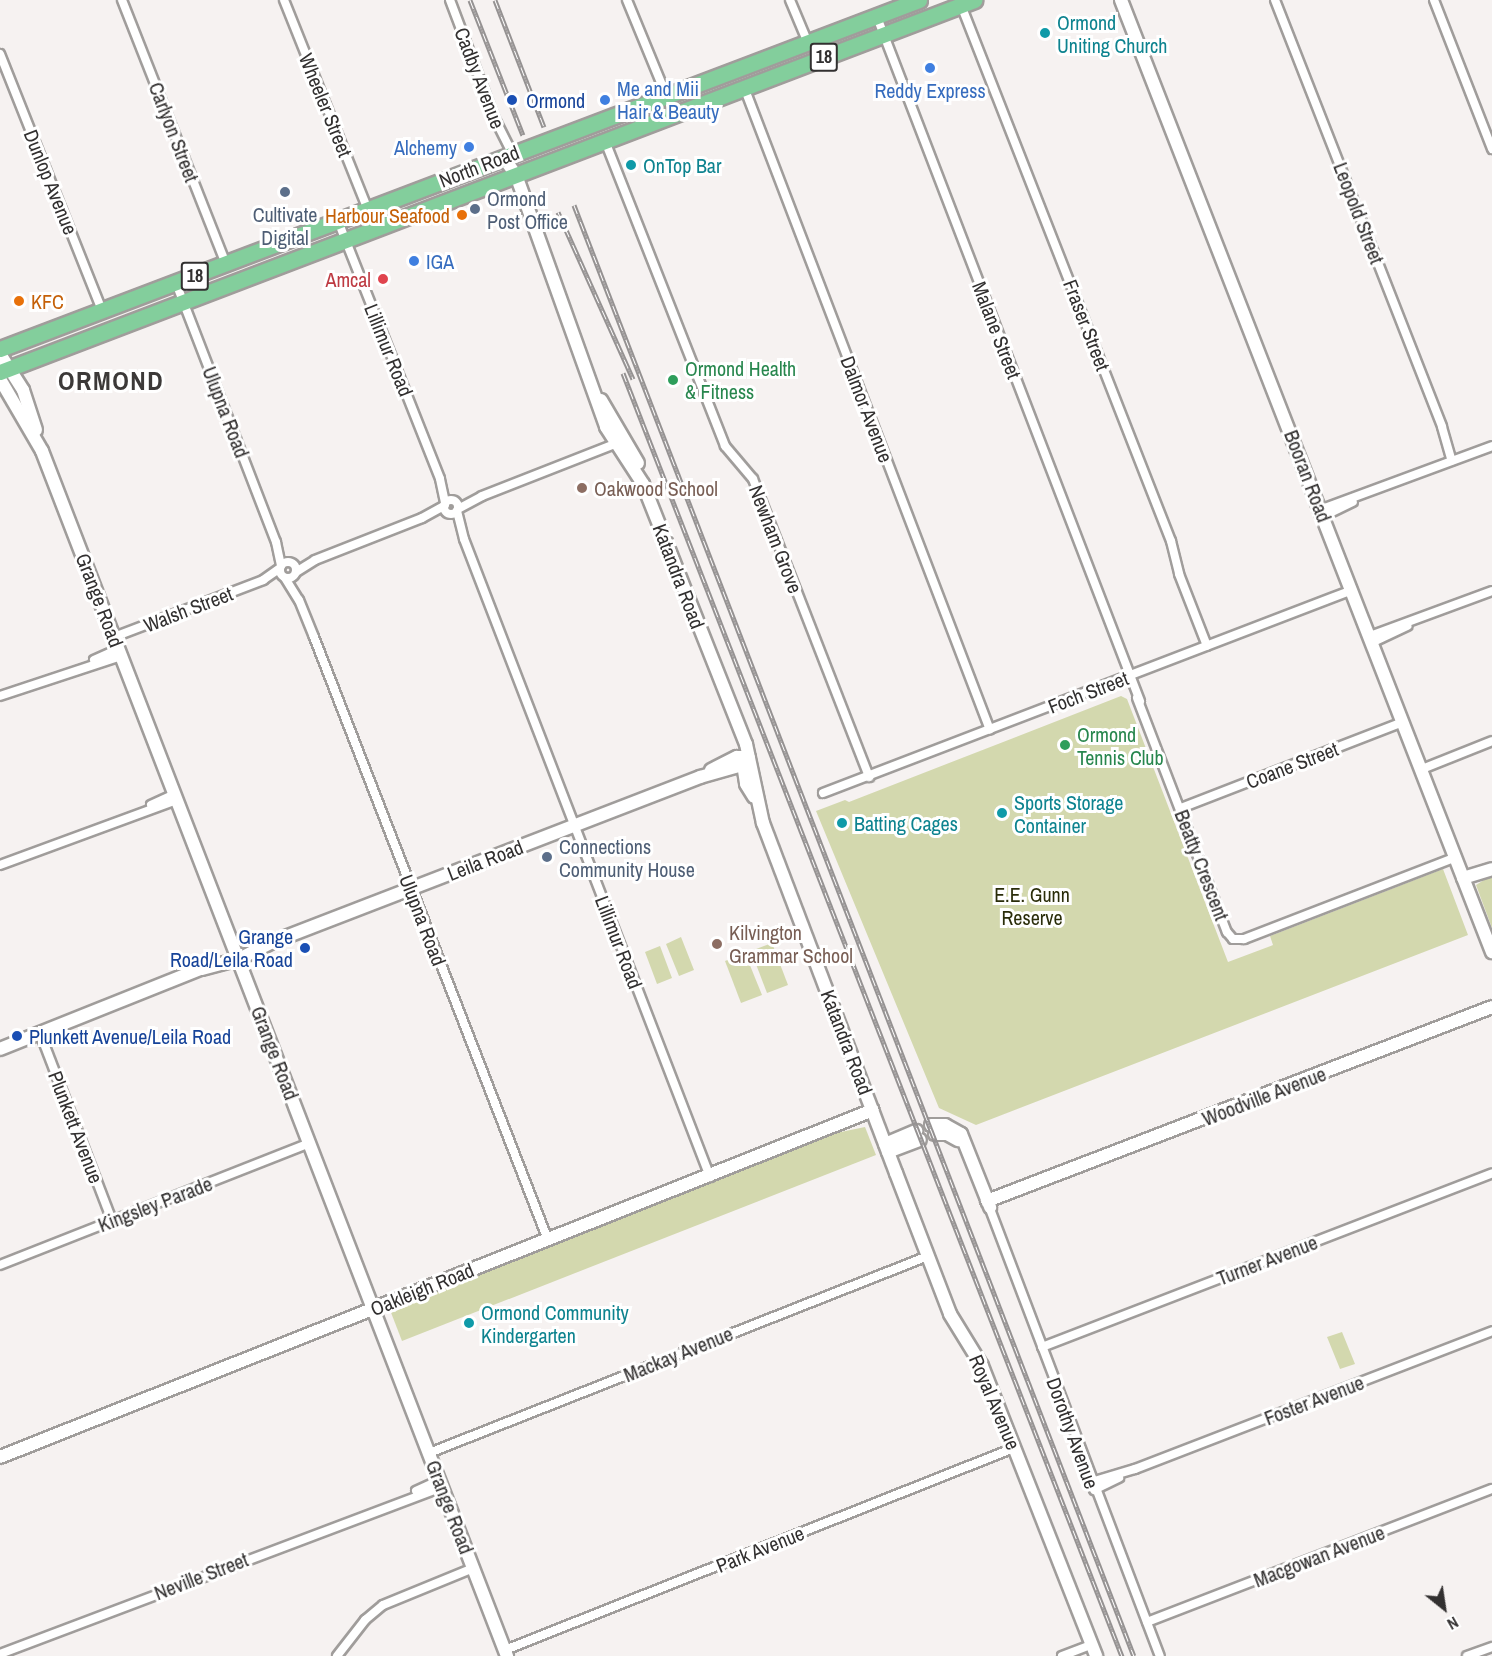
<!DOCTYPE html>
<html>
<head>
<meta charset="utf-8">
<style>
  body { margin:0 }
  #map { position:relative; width:1492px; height:1656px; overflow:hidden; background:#f6f2f1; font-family:"Archivo Narrow",sans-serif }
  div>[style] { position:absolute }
  .green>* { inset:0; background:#d3d8ae }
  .roads { filter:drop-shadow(2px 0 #a09d9b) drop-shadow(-2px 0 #a09d9b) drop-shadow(0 2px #a09d9b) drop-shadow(0 -2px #a09d9b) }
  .street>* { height:8px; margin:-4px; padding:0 4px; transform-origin:4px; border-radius:4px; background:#fff }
  .street>.ring { margin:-4px; padding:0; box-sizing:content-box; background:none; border:8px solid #fff; border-radius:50% }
  .secondary>* { height:12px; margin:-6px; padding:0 6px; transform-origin:6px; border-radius:6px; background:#fff }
  .highway>* { height:15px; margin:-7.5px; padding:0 7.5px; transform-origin:7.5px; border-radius:7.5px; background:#83ce9c }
  .rail>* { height:5px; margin-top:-2.5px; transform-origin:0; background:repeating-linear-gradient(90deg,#fff 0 9px,#959292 0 18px); box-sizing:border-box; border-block:2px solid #959292 }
  .dots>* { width:16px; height:16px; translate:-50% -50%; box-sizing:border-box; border:3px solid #fff; border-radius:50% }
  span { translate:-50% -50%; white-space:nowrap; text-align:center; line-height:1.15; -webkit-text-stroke:6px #fff; paint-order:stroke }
  .shield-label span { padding:2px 4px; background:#fff; border:2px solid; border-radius:4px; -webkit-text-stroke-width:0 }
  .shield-label { font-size:18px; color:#323030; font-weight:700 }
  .culture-label { font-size:20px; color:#0d838f }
  .left { translate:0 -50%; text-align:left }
  .street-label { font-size:20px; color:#323030 }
  .shop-label { font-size:20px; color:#366cbe }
  .right { translate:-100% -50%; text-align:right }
  .transit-label { font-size:20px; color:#164399 }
  .service-label { font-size:20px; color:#4e5e75 }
  .food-label { font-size:20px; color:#c56008 }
  .health-label { font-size:20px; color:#be3a42 }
  .leisure-label { font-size:20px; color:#27864d }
  .education-label { font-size:20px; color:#785e54 }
  .park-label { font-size:20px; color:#2a2d0a }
  .district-label { font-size:26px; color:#3c3938; font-weight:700; letter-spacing:1.5px }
  .north { position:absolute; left:1414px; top:1578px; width:60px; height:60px; -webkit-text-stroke:4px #fff; paint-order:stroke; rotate:150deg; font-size:16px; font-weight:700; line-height:24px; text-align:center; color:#323030 }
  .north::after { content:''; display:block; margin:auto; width:21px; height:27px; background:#323030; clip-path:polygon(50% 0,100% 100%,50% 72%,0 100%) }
</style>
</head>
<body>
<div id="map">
  <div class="green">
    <i style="clip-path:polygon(1121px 696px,1127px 699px,1228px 962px,1273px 945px,1270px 936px,1443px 869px,1468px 935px,976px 1125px,939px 1108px,816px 811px,845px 800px,849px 802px)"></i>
    <i style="clip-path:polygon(1492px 875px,1492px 928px,1476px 885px)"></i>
    <i style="clip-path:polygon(681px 937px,694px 970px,679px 976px,666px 944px)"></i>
    <i style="clip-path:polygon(772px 943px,788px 985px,767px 993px,751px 951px)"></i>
    <i style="clip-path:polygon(660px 946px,672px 978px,657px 984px,645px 952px)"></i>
    <i style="clip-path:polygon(745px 953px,762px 995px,741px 1003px,725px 961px)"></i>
    <i style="clip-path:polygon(865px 1127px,876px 1155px,402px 1341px,390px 1310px,836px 1133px)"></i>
    <i style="clip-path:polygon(1342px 1332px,1355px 1364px,1340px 1369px,1327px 1337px)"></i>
  </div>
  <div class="roads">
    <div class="street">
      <i style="left:122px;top:0;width:284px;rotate:68.5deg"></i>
      <i style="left:284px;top:0;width:226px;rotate:68.2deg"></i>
      <i style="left:450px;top:0;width:127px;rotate:69.3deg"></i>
      <i style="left:495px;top:119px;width:40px;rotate:63.4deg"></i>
      <i style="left:627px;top:0;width:123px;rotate:67.6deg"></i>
      <i style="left:790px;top:0;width:47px;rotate:67.3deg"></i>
      <i style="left:1275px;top:0;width:458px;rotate:68.6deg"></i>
      <i style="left:1442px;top:427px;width:35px;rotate:74deg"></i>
      <i style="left:1434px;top:0;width:160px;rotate:68.7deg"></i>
      <i style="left:961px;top:5px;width:576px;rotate:68.61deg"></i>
      <i style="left:1171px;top:541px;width:34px;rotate:76deg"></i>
      <i style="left:1179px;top:574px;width:77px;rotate:68.7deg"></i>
      <i style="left:877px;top:17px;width:733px;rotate:68.97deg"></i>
      <i style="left:0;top:54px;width:276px;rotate:68.3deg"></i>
      <i style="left:744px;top:87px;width:688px;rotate:69.06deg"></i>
      <i style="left:605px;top:141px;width:328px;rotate:68.5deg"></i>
      <i style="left:725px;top:446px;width:43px;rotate:49.7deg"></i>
      <i style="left:753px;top:479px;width:320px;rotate:68.7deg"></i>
      <i style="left:338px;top:221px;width:277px;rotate:68.4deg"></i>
      <i style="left:440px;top:479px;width:25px;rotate:78deg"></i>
      <i style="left:176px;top:283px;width:278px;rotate:68.9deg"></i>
      <i style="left:276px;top:542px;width:24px;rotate:78deg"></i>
      <i class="ring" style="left:444px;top:500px;width:6px;height:6px"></i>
      <i style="left:458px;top:509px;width:27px;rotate:-28deg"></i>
      <i style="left:482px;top:496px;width:148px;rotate:-21.4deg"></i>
      <i style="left:1322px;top:509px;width:181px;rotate:-20.3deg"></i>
      <i style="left:457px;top:511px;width:29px;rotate:76deg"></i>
      <i style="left:464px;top:539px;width:684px;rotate:68.91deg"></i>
      <i style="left:1324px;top:516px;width:32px;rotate:-26deg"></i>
      <i class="ring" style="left:280px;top:562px;width:8px;height:8px"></i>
      <i style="left:296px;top:572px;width:22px;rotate:-32deg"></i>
      <i style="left:315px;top:560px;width:115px;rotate:-21.4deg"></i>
      <i style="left:422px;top:518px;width:26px;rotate:-29deg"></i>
      <i style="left:285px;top:578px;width:26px;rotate:58deg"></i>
      <i style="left:299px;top:600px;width:40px;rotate:68deg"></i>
      <i style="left:314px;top:637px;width:647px;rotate:68.79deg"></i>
      <i style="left:1370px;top:636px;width:130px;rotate:-20.2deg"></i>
      <i style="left:114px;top:637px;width:160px;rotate:-20.9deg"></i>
      <i style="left:263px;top:580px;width:19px;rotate:-35deg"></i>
      <i style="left:1373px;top:642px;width:38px;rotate:-25deg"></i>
      <i style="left:94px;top:660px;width:27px;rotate:-24deg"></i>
      <i style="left:0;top:696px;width:127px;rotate:-18.3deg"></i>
      <i style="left:1137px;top:698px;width:251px;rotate:69deg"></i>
      <i style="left:1227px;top:932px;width:9px;rotate:49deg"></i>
      <i style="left:1233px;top:939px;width:11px"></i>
      <i style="left:1244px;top:939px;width:227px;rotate:-21.1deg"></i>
      <i style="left:1422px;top:769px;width:75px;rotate:-21.8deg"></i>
      <i style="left:823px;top:793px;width:567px;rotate:-20.99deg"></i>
      <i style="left:151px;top:805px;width:26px;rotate:-25deg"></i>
      <i style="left:1181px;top:808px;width:238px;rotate:-21.2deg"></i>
      <i style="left:0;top:865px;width:189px;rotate:-20.2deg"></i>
      <i style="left:40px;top:1033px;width:201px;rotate:69deg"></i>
      <i style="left:990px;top:1209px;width:478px;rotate:69.2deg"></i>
      <i style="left:0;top:1265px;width:333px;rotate:-21.5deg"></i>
      <i style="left:1042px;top:1347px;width:482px;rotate:-21.1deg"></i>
      <i style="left:429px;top:1453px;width:536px;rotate:-21.54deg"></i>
      <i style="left:1091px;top:1482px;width:46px;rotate:-16.5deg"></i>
      <i style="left:1135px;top:1469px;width:383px;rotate:-21.1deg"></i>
      <i style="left:1094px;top:1490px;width:28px;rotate:-26deg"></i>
      <i style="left:416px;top:1491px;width:26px;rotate:-25deg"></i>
      <i style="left:1147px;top:1622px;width:370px;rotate:-21.1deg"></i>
      <i style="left:505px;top:1650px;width:548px;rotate:-21.65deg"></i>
      <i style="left:0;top:1654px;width:472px;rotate:-20.7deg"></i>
      <i style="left:337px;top:1656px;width:46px;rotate:-52.1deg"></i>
      <i style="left:365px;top:1620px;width:23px;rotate:-40deg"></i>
      <i style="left:383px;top:1605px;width:97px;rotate:-22.3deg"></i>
      <i style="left:1062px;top:1656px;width:31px;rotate:-21deg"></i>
      <i style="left:1467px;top:1656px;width:27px;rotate:-20deg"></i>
    </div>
    <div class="secondary">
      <i style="left:1121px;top:0;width:1022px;rotate:68.71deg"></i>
      <i style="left:504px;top:158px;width:21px;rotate:55deg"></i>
      <i style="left:516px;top:175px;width:268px;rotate:70.3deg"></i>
      <i style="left:606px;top:427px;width:68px;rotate:57deg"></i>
      <i style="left:643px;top:484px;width:280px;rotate:68.4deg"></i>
      <i style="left:746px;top:744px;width:81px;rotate:77.9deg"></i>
      <i style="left:763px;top:823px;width:374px;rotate:69.2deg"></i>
      <i style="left:896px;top:1173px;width:151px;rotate:69deg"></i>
      <i style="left:950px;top:1314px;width:61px;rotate:58.4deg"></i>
      <i style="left:982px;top:1366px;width:312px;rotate:68.5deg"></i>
      <i style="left:0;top:354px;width:43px;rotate:57.4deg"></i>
      <i style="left:23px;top:390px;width:42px;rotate:72deg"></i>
      <i style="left:0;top:379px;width:83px;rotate:59.7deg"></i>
      <i style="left:42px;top:451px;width:1292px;rotate:68.9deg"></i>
      <i style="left:601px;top:400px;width:73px;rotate:59.6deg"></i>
      <i style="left:742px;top:758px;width:26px;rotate:81deg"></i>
      <i style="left:746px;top:784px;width:15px;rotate:58deg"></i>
      <i style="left:711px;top:770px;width:29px;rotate:-27deg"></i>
      <i style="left:737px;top:757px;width:10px"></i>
      <i style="left:1463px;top:878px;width:30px;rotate:-17deg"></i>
      <i style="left:202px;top:969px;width:38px;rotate:-15deg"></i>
      <i style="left:239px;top:959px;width:35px;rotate:-27deg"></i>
      <i style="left:270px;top:943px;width:461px;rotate:-21.1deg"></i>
      <i style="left:700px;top:777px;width:44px;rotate:-15.9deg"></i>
      <i style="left:742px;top:765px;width:10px;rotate:-45deg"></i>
      <i style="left:0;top:1049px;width:224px;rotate:-21.8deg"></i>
      <i style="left:931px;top:1125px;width:14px"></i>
      <i style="left:945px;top:1125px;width:18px;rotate:29deg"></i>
      <i style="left:961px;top:1134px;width:79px;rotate:68.3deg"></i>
      <i style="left:935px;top:1134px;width:12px"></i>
      <i style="left:947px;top:1134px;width:13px;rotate:29deg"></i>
      <i style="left:885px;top:1144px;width:34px;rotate:-23deg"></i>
      <i style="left:888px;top:1152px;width:34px;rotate:-21deg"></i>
      <i style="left:987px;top:1201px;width:541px;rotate:-21.01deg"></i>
      <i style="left:0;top:1457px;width:939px;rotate:-21.68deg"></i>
    </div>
    <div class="highway">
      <i style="left:0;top:349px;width:983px;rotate:-20.79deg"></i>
      <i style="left:0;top:372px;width:1043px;rotate:-20.9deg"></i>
    </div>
  </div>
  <div class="rail">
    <i style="left:470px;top:0;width:145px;rotate:68.6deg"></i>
    <i style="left:495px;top:0;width:136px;rotate:68.9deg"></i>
    <i style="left:574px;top:205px;width:1555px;rotate:68.9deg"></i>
    <i style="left:558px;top:212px;width:183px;rotate:65.8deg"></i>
    <i style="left:623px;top:373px;width:1377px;rotate:68.75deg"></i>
  </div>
  <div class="dots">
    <i style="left:1045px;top:33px;background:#0f9aa8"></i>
    <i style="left:930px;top:68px;background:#3f7fe0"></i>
    <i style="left:512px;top:100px;background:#1a4fb4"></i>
    <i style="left:605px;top:100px;background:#3f7fe0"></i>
    <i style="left:469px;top:147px;background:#3f7fe0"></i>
    <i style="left:631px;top:165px;background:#0f9aa8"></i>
    <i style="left:285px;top:192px;background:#5c6f8a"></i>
    <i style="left:475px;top:209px;background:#5c6f8a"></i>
    <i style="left:462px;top:215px;background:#e8710a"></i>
    <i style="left:414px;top:261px;background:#3f7fe0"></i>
    <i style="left:383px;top:279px;background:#e0444e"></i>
    <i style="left:19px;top:301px;background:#e8710a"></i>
    <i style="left:673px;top:380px;background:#2e9e5b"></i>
    <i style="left:582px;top:488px;background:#8d6e63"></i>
    <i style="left:1065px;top:745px;background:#2e9e5b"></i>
    <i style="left:1002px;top:813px;background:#0f9aa8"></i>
    <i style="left:842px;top:823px;background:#0f9aa8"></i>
    <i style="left:547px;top:857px;background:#5c6f8a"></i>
    <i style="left:717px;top:944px;background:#8d6e63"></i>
    <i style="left:305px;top:948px;background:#1a4fb4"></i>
    <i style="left:17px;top:1036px;background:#1a4fb4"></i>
    <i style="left:469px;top:1323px;background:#0f9aa8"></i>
  </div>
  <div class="shield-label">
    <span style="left:824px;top:57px">18</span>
    <span style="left:195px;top:276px">18</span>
  </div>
  <div class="culture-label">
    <span class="left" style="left:1057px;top:34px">Ormond<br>Uniting Church</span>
    <span class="left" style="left:643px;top:165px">OnTop Bar</span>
    <span class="left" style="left:1014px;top:814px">Sports Storage<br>Container</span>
    <span class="left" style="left:854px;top:823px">Batting Cages</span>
    <span class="left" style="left:481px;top:1324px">Ormond Community<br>Kindergarten</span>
  </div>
  <div class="street-label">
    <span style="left:480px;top:78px;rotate:69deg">Cadby Avenue</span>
    <span style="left:326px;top:105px;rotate:68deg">Wheeler Street</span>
    <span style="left:174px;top:132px;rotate:69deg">Carlyon Street</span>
    <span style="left:479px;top:166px;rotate:-21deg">North Road</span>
    <span style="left:51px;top:182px;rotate:68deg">Dunlop Avenue</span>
    <span style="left:1359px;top:213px;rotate:69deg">Leopold Street</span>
    <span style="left:1087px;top:325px;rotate:69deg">Fraser Street</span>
    <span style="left:997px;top:330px;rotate:69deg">Malane Street</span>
    <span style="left:389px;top:350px;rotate:68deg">Lillimur Road</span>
    <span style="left:867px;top:409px;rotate:69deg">Dalmor Avenue</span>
    <span style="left:226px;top:412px;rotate:69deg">Ulupna Road</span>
    <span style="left:1308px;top:476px;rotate:69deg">Booran Road</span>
    <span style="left:776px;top:539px;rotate:69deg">Newham Grove</span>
    <span style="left:679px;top:576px;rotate:69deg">Katandra Road</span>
    <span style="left:100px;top:600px;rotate:69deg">Grange Road</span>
    <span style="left:188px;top:609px;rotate:-21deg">Walsh Street</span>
    <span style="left:1088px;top:692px;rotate:-21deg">Foch Street</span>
    <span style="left:1292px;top:765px;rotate:-21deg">Coane Street</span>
    <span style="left:485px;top:860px;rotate:-21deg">Leila Road</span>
    <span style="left:1202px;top:865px;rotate:69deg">Beatty Crescent</span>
    <span style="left:423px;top:920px;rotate:69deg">Ulupna Road</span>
    <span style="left:619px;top:942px;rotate:69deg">Lillimur Road</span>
    <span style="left:847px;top:1042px;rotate:69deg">Katandra Road</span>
    <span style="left:275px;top:1053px;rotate:69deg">Grange Road</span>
    <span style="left:1264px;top:1096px;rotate:-21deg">Woodville Avenue</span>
    <span style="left:76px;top:1127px;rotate:69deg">Plunkett Avenue</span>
    <span style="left:155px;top:1204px;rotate:-21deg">Kingsley Parade</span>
    <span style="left:1267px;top:1260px;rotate:-21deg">Turner Avenue</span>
    <span style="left:422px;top:1289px;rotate:-22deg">Oakleigh Road</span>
    <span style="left:678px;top:1354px;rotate:-22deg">Mackay Avenue</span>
    <span style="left:1314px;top:1400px;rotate:-21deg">Foster Avenue</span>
    <span style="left:995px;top:1402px;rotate:67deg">Royal Avenue</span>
    <span style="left:1073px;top:1433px;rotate:70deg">Dorothy Avenue</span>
    <span style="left:450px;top:1507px;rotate:69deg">Grange Road</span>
    <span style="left:760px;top:1549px;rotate:-22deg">Park Avenue</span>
    <span style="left:1319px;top:1556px;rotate:-21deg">Macgowan Avenue</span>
    <span style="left:201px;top:1576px;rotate:-21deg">Neville Street</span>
  </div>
  <div class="shop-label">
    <span class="left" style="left:617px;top:100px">Me and Mii<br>Hair &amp; Beauty</span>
    <span style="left:930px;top:90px">Reddy Express</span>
    <span class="right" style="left:457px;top:147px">Alchemy</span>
    <span class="left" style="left:426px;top:261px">IGA</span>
  </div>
  <div class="transit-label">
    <span class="left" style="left:526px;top:100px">Ormond</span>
    <span class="right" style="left:293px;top:948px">Grange<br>Road/Leila Road</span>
    <span class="left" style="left:29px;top:1036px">Plunkett Avenue/Leila Road</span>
  </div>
  <div class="service-label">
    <span class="left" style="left:487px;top:210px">Ormond<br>Post Office</span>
    <span style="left:285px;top:226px">Cultivate<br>Digital</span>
    <span class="left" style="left:559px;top:858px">Connections<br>Community House</span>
  </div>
  <div class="food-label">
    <span class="right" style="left:450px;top:215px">Harbour Seafood</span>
    <span class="left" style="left:31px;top:301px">KFC</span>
  </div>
  <div class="health-label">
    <span class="right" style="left:371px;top:279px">Amcal</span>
  </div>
  <div class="leisure-label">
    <span class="left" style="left:685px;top:380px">Ormond Health<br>&amp; Fitness</span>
    <span class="left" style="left:1077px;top:746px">Ormond<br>Tennis Club</span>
  </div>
  <div class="education-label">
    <span class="left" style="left:594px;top:488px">Oakwood School</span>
    <span class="left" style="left:729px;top:944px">Kilvington<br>Grammar School</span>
  </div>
  <div class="park-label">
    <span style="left:1032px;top:906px">E.E. Gunn<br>Reserve</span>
  </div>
  <div class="district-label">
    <span style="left:111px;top:381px">ORMOND</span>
  </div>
  <div class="north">N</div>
</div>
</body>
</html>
